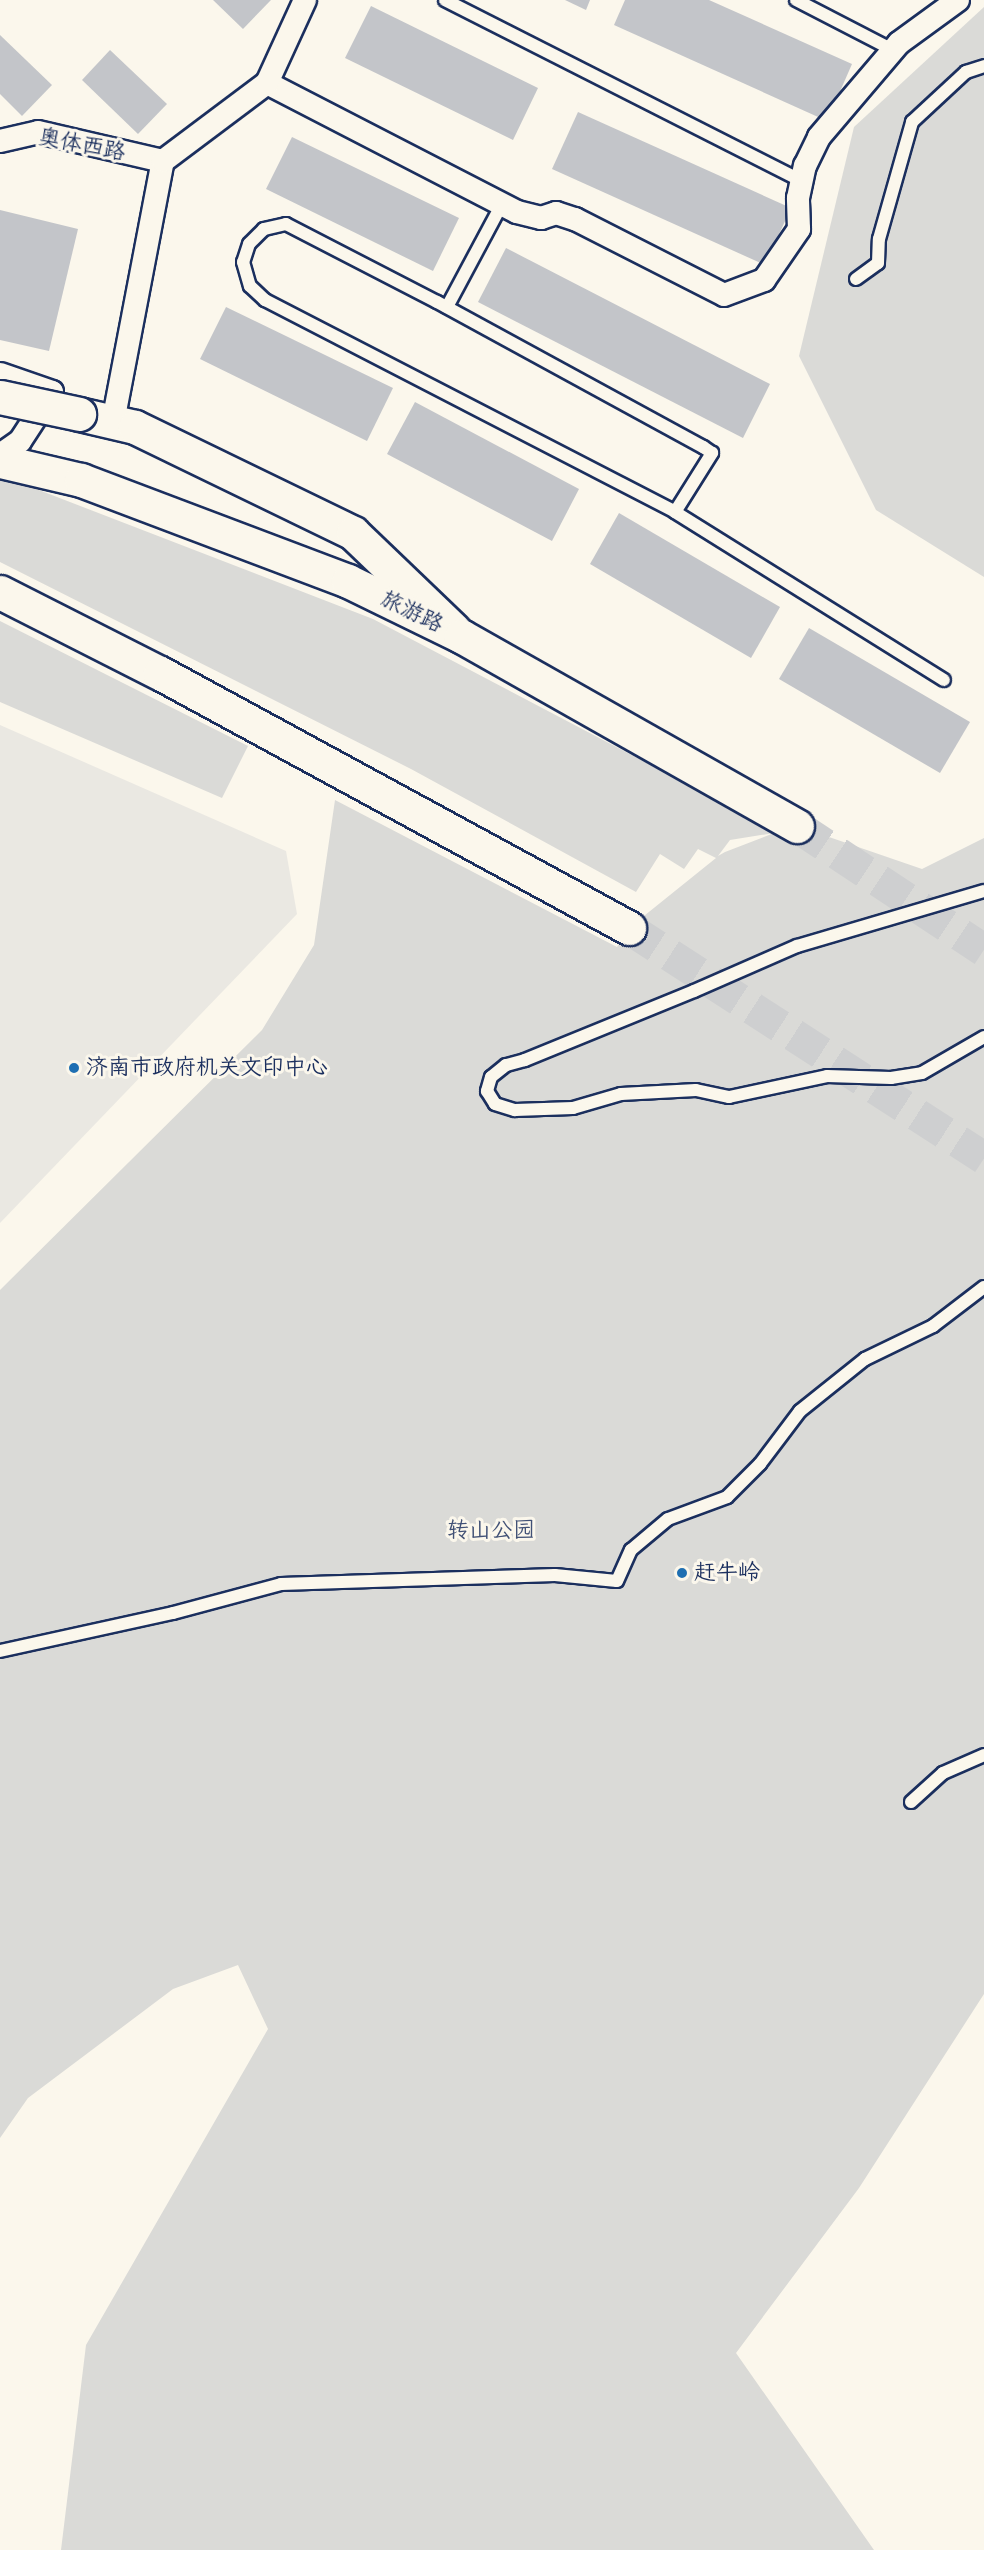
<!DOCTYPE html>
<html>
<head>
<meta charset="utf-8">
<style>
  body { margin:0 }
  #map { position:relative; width:984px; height:2550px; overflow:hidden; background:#fbf7ec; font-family:"Comic Neue","LXGW WenKai TC",sans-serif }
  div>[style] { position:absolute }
  .built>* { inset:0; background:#eae8e2 }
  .green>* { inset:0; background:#dadad7 }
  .building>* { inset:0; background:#c3c5c9 }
  .primary-tunnel>* { height:33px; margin-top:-16.5px; transform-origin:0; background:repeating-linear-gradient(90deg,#cecfd0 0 33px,transparent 0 49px) }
  .roads { filter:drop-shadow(2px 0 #1b2f5e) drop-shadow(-2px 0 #1b2f5e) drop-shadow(0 2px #1b2f5e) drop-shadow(0 -2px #1b2f5e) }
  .lane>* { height:12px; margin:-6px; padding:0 6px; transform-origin:6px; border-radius:6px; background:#fbf7ec }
  .street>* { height:22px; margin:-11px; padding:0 11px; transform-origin:11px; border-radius:11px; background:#fbf7ec }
  .secondary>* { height:33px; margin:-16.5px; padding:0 16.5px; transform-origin:16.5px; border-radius:16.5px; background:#fbf7ec }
  .primary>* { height:33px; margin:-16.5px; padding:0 16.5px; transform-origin:16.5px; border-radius:16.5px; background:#fbf7ec }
  .bridges { filter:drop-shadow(2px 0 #1b2f5e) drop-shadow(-2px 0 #1b2f5e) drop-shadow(0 2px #1b2f5e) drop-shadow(0 -2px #1b2f5e) }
  .secondary-bridge>* { height:33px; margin:-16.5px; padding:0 16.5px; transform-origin:16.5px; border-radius:16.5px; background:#fbf7ec }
  .dots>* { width:16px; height:16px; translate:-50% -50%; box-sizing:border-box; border:3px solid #fbf7ec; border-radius:50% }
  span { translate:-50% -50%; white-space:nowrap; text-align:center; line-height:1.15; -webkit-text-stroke:6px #fbf7ec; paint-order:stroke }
  .street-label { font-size:22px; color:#1b2f5e }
  .poi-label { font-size:22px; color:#1b2f5e }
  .left { translate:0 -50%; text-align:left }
  .park-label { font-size:22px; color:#415176 }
</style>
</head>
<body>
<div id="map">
  <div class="built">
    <i style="clip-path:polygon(0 725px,286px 851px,297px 914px,0 1223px)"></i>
  </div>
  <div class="green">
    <i style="clip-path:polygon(984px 7px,984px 577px,876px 510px,799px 356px,854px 127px)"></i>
    <i style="clip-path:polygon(evenodd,0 475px,373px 619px,778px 832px,797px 826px,922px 869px,984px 838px,984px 1994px,859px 2188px,736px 2353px,874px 2550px,61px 2550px,86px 2345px,268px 2029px,238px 1965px,173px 1989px,28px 2098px,0 2138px,0 1290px,262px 1030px,314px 945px,335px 800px,617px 947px,629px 928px,716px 858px,698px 849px,684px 869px,660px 854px,636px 892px,411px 769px,0 562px,0 475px,774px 833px,725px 852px,718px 856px,730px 840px,774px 833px)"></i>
    <i style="clip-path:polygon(0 621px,248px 746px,222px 798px,0 702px)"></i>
  </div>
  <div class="building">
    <i style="clip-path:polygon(213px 0,271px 0,243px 29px)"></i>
    <i style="clip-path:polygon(565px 0,590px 0,586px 10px)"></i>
    <i style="clip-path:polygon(625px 0,709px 0,852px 64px,827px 121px,614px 25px)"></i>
    <i style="clip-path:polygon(371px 6px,538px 88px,513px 140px,345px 58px)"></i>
    <i style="clip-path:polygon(0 35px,52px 85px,22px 116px,0 94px)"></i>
    <i style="clip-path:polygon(110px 50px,167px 104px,138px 134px,82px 80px)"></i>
    <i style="clip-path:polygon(578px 112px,791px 208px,765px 265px,552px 169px)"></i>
    <i style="clip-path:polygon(292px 137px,459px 218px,433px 271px,266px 189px)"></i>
    <i style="clip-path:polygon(0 210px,78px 229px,49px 351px,0 340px)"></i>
    <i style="clip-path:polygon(506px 248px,770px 384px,743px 438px,478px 302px)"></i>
    <i style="clip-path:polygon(226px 307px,393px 388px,367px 441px,200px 359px)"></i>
    <i style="clip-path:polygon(415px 402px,579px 489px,552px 541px,387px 454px)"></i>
    <i style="clip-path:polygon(619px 513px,780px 607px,751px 658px,590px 564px)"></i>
    <i style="clip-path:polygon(809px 628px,970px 722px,940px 773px,779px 679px)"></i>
  </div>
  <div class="primary-tunnel">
    <i style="left:797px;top:826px;width:224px;rotate:33.5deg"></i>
    <i style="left:629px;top:928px;width:423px;rotate:32.9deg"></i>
  </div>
  <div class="roads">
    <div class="lane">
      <i style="left:445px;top:0;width:400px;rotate:26.9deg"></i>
      <i style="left:796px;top:0;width:109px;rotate:27.3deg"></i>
      <i style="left:856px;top:279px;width:27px;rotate:-36deg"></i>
      <i style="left:878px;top:263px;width:24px;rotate:-88deg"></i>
      <i style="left:879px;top:239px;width:122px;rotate:-74.2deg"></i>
      <i style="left:912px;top:122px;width:74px;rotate:-42.8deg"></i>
      <i style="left:966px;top:72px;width:19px;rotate:-18deg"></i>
      <i style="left:447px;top:307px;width:117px;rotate:-61.9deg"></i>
      <i style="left:675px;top:512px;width:70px;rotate:-57.9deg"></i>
      <i style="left:712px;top:453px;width:11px;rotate:-146deg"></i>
      <i style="left:703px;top:447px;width:303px;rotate:-151.4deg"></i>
      <i style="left:437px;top:302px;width:170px;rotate:-152.7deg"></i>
      <i style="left:286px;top:224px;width:23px;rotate:167deg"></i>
      <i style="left:264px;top:229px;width:21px;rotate:135deg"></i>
      <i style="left:249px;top:244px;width:19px;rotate:108deg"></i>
      <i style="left:243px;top:262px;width:25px;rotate:74deg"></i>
      <i style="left:250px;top:286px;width:21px;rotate:43deg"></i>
      <i style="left:265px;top:300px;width:462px;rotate:27.3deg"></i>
      <i style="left:675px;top:512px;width:317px;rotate:32deg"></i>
      <i style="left:984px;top:891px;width:195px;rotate:163.6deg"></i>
      <i style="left:797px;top:946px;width:112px;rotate:156.4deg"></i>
      <i style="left:694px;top:991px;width:183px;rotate:157.8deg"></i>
      <i style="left:525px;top:1060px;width:20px;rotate:165deg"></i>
      <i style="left:506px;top:1065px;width:19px;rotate:141deg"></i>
      <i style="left:491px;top:1077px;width:15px;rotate:106deg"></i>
      <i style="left:487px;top:1091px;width:15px;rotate:58deg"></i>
      <i style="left:495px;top:1104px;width:21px;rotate:17deg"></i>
      <i style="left:515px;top:1110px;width:58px;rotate:-2deg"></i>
      <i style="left:573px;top:1108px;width:50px;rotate:-16.3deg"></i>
      <i style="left:621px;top:1094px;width:75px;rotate:-3.1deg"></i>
      <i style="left:696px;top:1090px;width:34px;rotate:12deg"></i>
      <i style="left:729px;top:1097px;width:100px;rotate:-12.1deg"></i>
      <i style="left:827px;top:1076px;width:64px;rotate:1.8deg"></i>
      <i style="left:891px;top:1078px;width:31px;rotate:-9deg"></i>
      <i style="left:922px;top:1073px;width:72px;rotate:-30.1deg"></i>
      <i style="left:0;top:1651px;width:177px;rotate:-12.4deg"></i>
      <i style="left:173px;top:1613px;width:112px;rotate:-15deg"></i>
      <i style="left:281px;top:1584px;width:274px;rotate:-1.9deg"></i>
      <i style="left:555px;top:1575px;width:62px;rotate:5.5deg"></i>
      <i style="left:617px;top:1581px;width:34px;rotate:-66deg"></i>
      <i style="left:631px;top:1550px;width:48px;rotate:-40deg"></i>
      <i style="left:668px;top:1519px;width:63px;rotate:-20.4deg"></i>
      <i style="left:727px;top:1497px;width:47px;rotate:-45deg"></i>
      <i style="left:760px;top:1464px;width:66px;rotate:-53deg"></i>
      <i style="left:800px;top:1411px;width:83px;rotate:-38.7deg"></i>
      <i style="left:865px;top:1359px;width:76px;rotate:-25.9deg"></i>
      <i style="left:933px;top:1326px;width:64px;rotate:-37.4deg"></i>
      <i style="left:911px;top:1802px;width:43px;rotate:-42.2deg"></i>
      <i style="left:943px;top:1773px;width:45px;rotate:-23.7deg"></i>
    </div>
    <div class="street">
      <i style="left:267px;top:83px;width:281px;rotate:27.3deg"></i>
      <i style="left:517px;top:212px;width:25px;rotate:14deg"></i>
      <i style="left:541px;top:218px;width:16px;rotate:-18deg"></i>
      <i style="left:556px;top:213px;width:20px;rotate:18deg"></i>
      <i style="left:575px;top:219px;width:167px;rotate:27deg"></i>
      <i style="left:724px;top:295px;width:43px;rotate:-20.6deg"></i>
      <i style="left:764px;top:280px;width:62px;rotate:-55.5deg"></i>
      <i style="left:799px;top:229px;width:31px;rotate:-92deg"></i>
      <i style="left:798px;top:198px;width:33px;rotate:-78deg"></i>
      <i style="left:805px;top:166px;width:32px;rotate:-64deg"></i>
      <i style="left:819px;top:137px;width:123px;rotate:-49.6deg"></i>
      <i style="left:899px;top:43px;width:73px;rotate:-36.1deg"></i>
      <i style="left:0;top:141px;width:39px;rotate:-13deg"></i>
      <i style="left:38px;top:132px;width:128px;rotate:13.1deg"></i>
      <i style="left:0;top:374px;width:55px;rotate:19.1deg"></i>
      <i style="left:52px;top:392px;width:59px;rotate:123.1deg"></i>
      <i style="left:20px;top:441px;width:24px;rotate:145deg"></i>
      <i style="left:113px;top:422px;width:266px;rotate:-79.2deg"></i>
      <i style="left:163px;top:161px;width:130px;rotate:-36.9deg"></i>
      <i style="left:267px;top:83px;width:91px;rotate:-65.4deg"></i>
    </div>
    <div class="secondary">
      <i style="left:79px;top:414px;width:57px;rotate:13.1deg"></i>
      <i style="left:135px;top:427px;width:242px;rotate:25.9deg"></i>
      <i style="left:353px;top:533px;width:139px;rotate:43.8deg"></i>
    </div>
    <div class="primary">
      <i style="left:0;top:461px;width:83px;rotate:13.2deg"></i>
      <i style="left:81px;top:480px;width:285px;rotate:20.7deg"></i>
      <i style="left:348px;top:581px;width:126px;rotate:26deg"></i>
      <i style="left:461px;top:636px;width:386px;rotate:29.5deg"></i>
      <i style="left:0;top:592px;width:179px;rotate:26.9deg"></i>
      <i style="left:160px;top:673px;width:534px;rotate:28.53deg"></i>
    </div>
  </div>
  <div class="bridges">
    <div class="secondary-bridge">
      <i style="left:0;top:397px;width:81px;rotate:12.1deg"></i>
    </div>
  </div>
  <div class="dots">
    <i style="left:74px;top:1068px;background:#1f6fb2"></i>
    <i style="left:682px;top:1573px;background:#1f6fb2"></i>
  </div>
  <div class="street-label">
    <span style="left:82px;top:145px;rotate:11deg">奥体西路</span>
    <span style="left:412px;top:612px;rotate:26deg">旅游路</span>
  </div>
  <div class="poi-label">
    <span class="left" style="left:86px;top:1068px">济南市政府机关文印中心</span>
    <span class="left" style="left:694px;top:1573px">赶牛岭</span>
  </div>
  <div class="park-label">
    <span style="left:491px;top:1531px">转山公园</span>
  </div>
</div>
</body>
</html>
